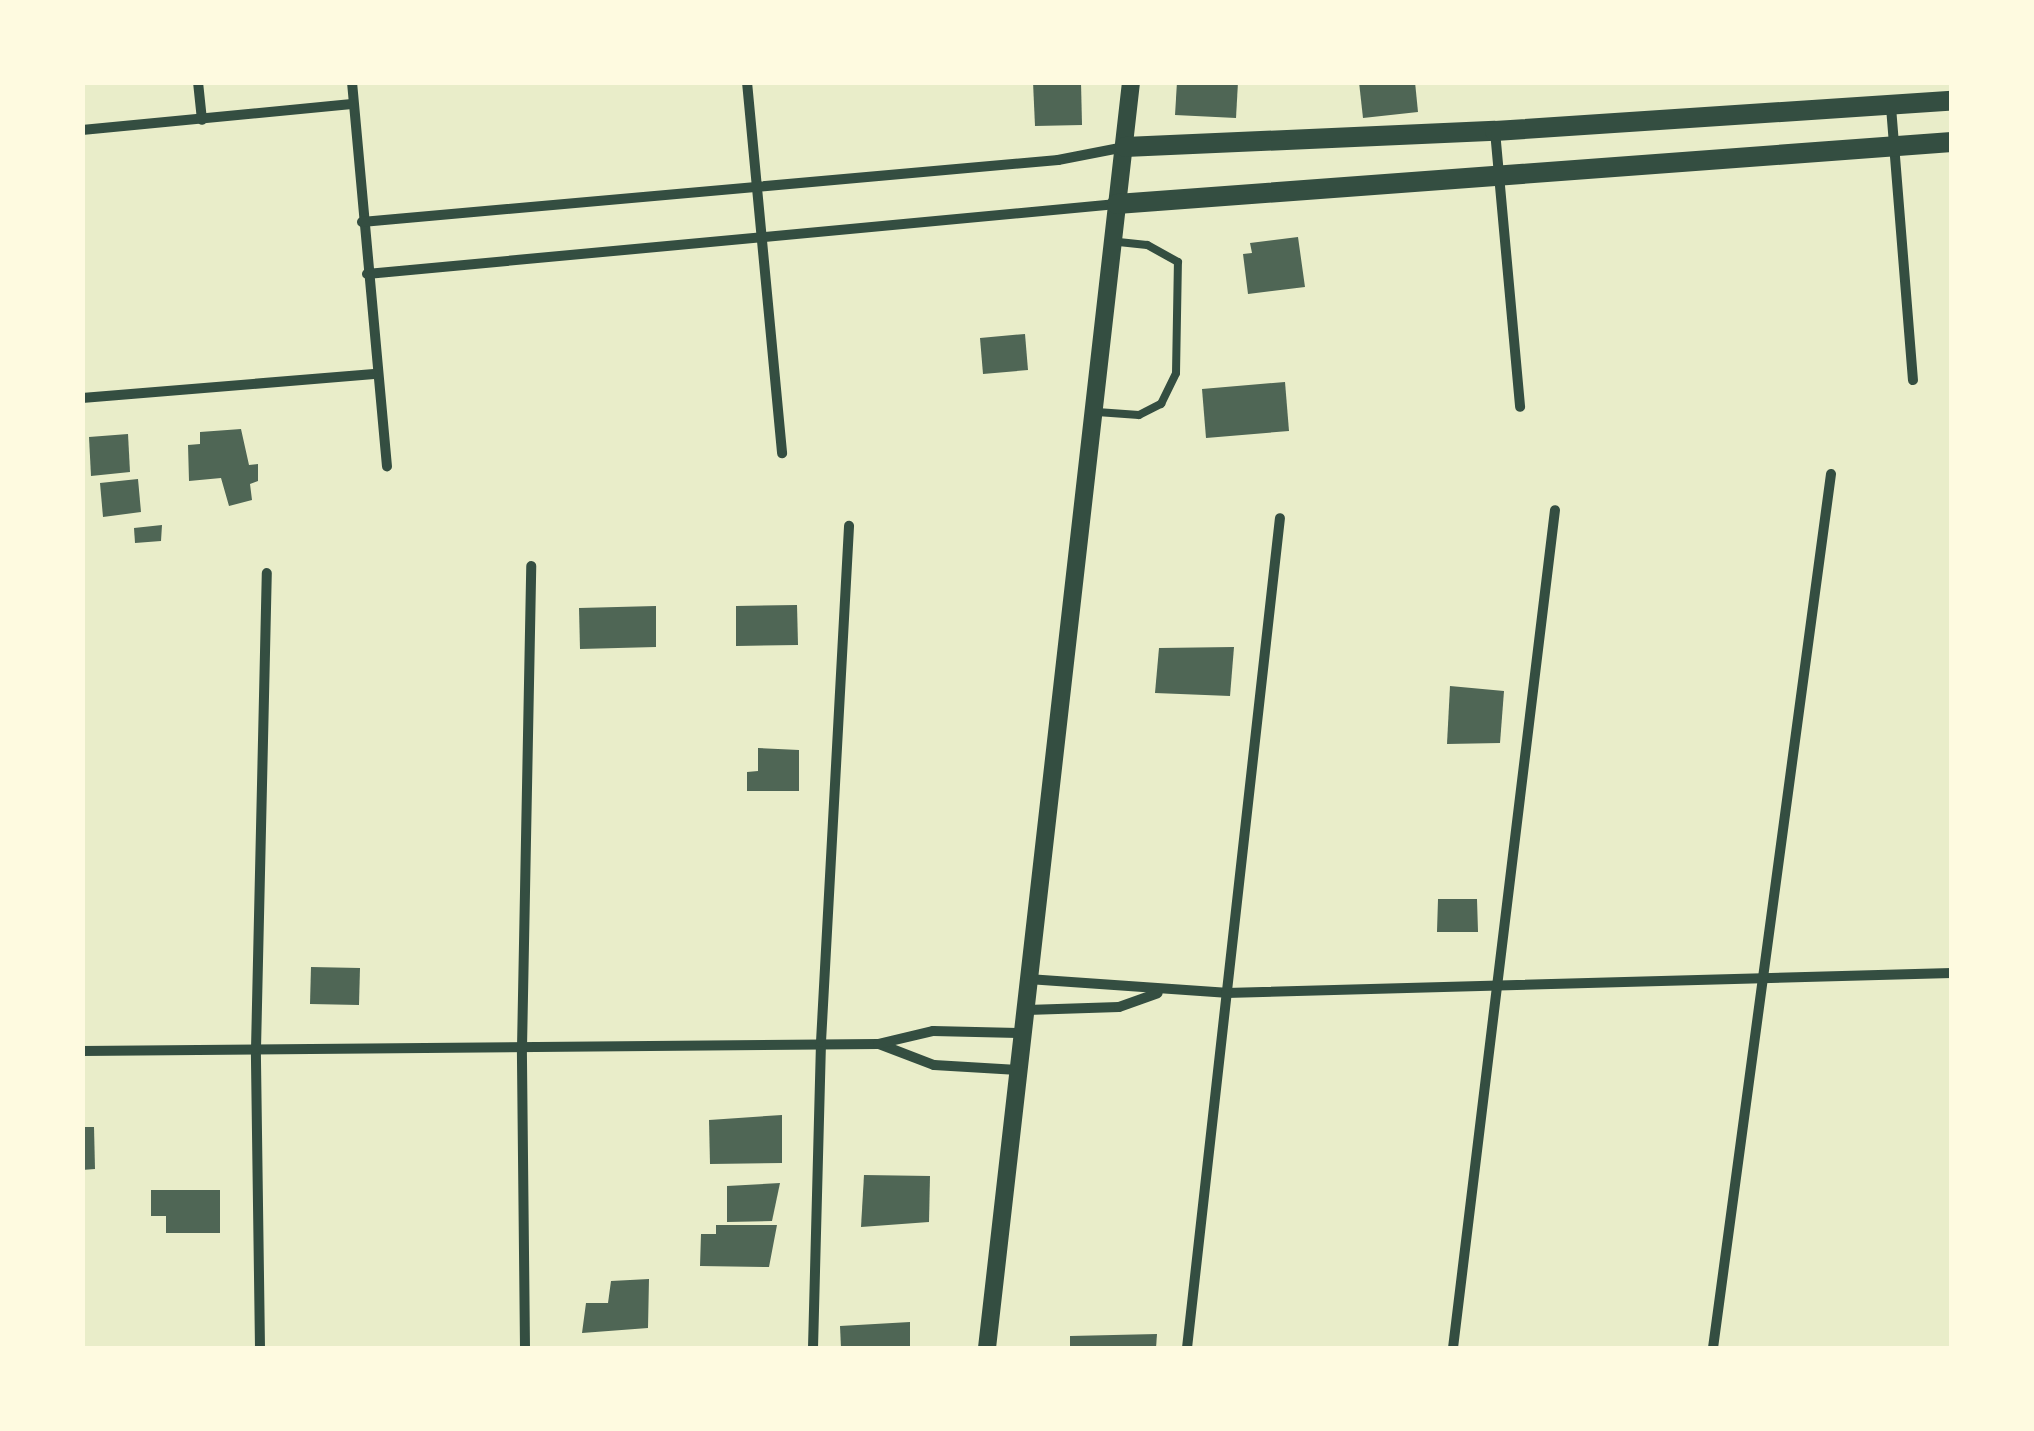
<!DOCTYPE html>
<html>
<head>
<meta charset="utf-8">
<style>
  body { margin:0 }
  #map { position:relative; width:2034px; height:1431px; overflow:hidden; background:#e9edc9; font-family:"Alegreya Sans",sans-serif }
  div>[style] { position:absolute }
  .building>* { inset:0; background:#4f6655 }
  .service>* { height:8px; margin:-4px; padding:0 4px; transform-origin:4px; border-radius:4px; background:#344e41 }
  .minor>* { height:10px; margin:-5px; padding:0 5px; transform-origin:5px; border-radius:5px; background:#344e41 }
  .tertiary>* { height:18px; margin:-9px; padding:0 9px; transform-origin:9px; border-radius:9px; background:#344e41 }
  .secondary>* { height:20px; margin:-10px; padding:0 10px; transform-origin:10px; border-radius:10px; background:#344e41 }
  span { translate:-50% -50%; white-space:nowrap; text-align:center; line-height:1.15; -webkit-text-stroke:10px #fefae0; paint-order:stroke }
  .frame { position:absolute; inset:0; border:85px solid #fefae0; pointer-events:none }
</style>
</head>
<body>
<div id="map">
  <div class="building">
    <i style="clip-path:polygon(1033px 82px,1081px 82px,1082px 125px,1035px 126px)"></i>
    <i style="clip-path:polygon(1177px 82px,1238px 82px,1236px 118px,1175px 115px)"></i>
    <i style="clip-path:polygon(1359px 82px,1415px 82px,1418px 112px,1363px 118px)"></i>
    <i style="clip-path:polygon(1298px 237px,1305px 287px,1248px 294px,1243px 254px,1252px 253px,1250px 243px)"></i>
    <i style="clip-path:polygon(1025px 334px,1028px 370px,983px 374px,980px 338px)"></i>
    <i style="clip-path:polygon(1285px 382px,1289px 431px,1206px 438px,1202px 389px)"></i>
    <i style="clip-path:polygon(241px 429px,249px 465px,258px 464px,258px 481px,250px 484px,252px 500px,229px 506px,221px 478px,189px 481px,188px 445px,200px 444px,200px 432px)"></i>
    <i style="clip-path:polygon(128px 434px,130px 472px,91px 476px,89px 437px)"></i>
    <i style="clip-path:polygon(138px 479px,141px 512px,103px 517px,100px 483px)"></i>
    <i style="clip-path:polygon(162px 525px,161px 541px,135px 543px,134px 528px)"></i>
    <i style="clip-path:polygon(797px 605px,798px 645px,736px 646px,736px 606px)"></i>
    <i style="clip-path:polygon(656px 606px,656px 647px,580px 649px,579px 608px)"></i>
    <i style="clip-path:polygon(1234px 647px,1230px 696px,1155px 693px,1159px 648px)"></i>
    <i style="clip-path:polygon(1450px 686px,1504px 691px,1500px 743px,1447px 744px)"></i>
    <i style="clip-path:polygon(758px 748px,799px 750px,799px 791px,747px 791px,747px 772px,758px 771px)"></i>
    <i style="clip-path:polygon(1438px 899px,1477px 899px,1478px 932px,1437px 932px)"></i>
    <i style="clip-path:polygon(311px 967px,360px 968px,359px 1005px,310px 1004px)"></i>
    <i style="clip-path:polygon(782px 1115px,782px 1163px,710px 1164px,709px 1120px)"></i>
    <i style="clip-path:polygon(82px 1127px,94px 1127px,95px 1169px,82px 1170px)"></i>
    <i style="clip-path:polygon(864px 1175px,930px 1176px,929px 1222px,861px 1227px)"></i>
    <i style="clip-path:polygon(780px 1183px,772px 1221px,727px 1222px,727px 1186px)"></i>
    <i style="clip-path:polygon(151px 1190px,220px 1190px,220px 1233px,166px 1233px,166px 1216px,151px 1216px)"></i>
    <i style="clip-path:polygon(716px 1225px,777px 1225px,769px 1267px,700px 1266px,701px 1234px,716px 1234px)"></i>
    <i style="clip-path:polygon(649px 1279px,648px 1328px,582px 1333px,586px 1303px,608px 1303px,611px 1281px)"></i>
    <i style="clip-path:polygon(910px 1322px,910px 1348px,841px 1348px,840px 1326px)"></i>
    <i style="clip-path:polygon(1157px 1334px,1156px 1348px,1070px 1348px,1070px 1336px)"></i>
  </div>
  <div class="service">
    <i style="left:1097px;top:412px;width:42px;rotate:4.1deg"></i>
    <i style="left:1139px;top:415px;width:25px;rotate:-27deg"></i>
    <i style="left:1161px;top:404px;width:34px;rotate:-64deg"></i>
    <i style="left:1176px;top:373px;width:111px;rotate:-89deg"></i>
    <i style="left:1178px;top:262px;width:35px;rotate:-151deg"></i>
    <i style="left:1147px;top:245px;width:31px;rotate:-174deg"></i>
  </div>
  <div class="minor">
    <i style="left:198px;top:82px;width:38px;rotate:84deg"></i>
    <i style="left:352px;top:82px;width:386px;rotate:84.8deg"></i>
    <i style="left:747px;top:82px;width:373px;rotate:84.6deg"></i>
    <i style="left:1891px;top:107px;width:274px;rotate:85.4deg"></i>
    <i style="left:82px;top:130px;width:271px;rotate:-5.5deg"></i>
    <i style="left:1495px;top:131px;width:277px;rotate:84.8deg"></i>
    <i style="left:362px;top:222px;width:699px;rotate:-5.09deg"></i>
    <i style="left:1058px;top:160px;width:68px;rotate:-11deg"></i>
    <i style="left:367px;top:274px;width:753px;rotate:-5.33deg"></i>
    <i style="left:82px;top:398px;width:293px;rotate:-4.7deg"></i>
    <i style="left:1028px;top:979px;width:198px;rotate:4deg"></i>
    <i style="left:1226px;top:993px;width:726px;rotate:-1.58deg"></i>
    <i style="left:1027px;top:1010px;width:92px;rotate:-1.9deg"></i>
    <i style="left:1119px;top:1007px;width:41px;rotate:-19.7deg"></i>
    <i style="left:879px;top:1044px;width:59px;rotate:20.9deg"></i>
    <i style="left:934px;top:1065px;width:84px;rotate:3.4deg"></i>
    <i style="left:82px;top:1051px;width:796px;rotate:-0.5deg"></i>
    <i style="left:878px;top:1044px;width:57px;rotate:-13.3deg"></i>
    <i style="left:933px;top:1031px;width:90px;rotate:1.3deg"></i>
    <i style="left:260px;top:1348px;width:299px;rotate:-90.8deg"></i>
    <i style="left:256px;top:1049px;width:476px;rotate:-88.7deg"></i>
    <i style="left:525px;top:1348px;width:300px;rotate:-90.6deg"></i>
    <i style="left:522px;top:1048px;width:482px;rotate:-88.9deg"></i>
    <i style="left:813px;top:1348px;width:306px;rotate:-88.5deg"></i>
    <i style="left:821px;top:1042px;width:517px;rotate:-86.89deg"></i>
    <i style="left:1187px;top:1348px;width:835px;rotate:-83.61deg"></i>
    <i style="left:1453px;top:1348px;width:844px;rotate:-83.06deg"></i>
    <i style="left:1713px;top:1348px;width:882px;rotate:-82.31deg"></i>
  </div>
  <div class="tertiary">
    <i style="left:987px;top:1348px;width:1274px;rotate:-83.51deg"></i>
  </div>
  <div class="secondary">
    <i style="left:1125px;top:147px;width:370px;rotate:-2.5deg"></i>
    <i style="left:1495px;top:131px;width:458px;rotate:-3.8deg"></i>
    <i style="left:1117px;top:204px;width:837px;rotate:-4.25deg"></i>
  </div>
  <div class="frame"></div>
</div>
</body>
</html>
